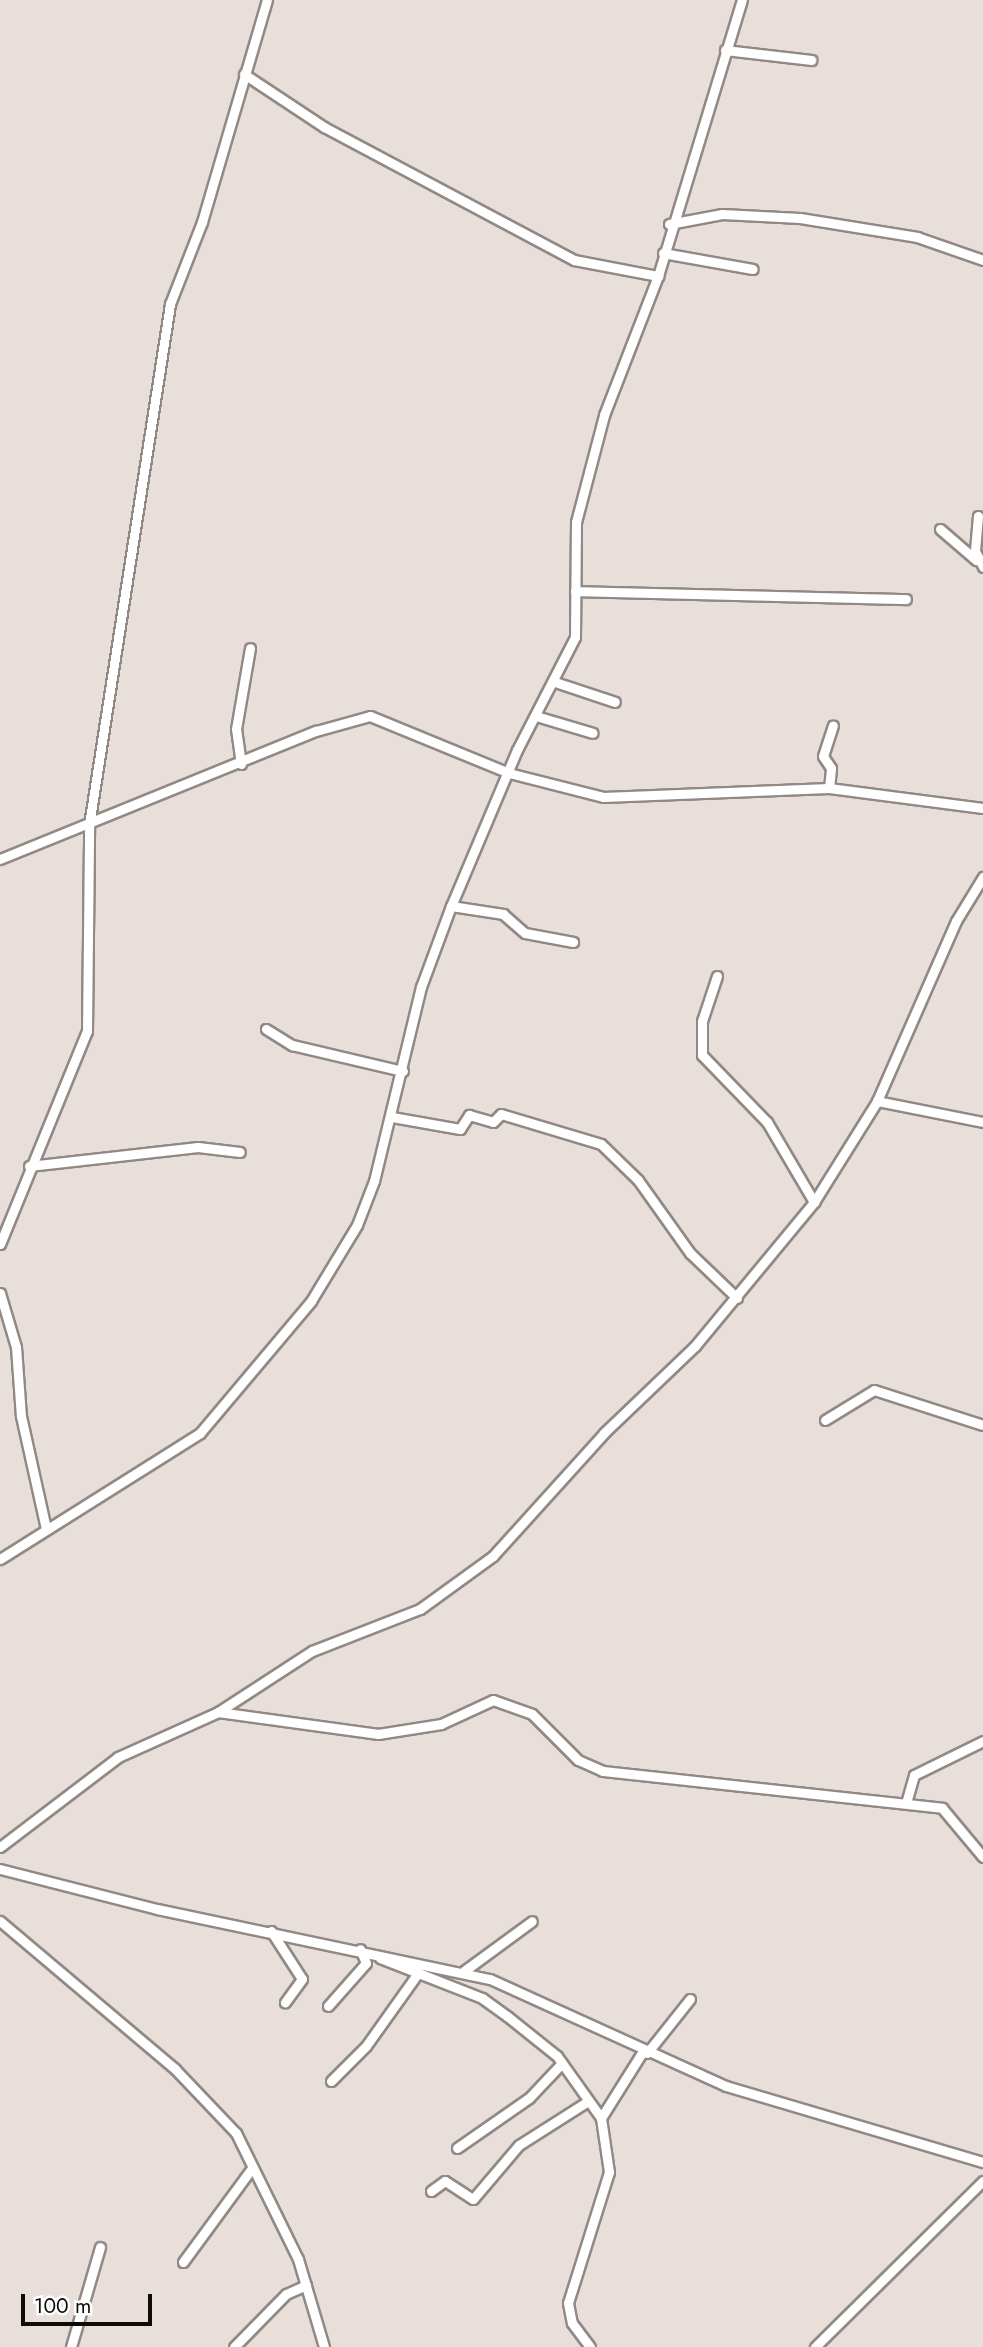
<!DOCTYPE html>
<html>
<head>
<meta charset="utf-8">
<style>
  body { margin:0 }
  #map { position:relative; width:983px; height:2347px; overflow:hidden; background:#e8dfdb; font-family:Jost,sans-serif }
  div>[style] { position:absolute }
  .roads { filter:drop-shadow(2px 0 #928985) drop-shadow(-2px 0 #928985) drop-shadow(0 2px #928985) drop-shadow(0 -2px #928985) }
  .minor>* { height:9px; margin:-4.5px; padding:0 4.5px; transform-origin:4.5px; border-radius:4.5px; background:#fff }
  span { translate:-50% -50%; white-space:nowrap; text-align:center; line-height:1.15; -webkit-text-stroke:5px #fff; paint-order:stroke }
  .scale { position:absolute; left:21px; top:2294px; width:131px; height:32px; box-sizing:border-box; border:4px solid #0e0b09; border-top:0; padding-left:9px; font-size:21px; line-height:24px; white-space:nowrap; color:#0e0b09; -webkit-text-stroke:5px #fff; paint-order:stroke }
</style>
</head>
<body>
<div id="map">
  <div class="roads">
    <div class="minor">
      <i style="left:725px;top:50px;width:87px;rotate:6.6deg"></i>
      <i style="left:244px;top:74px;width:96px;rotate:33.5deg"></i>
      <i style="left:324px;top:127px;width:283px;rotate:28deg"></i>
      <i style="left:574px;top:260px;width:86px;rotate:10.8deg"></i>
      <i style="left:669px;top:224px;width:54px;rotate:-10.7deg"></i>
      <i style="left:722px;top:214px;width:78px;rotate:2.9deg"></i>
      <i style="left:800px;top:218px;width:119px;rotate:9.2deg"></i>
      <i style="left:917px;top:237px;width:70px;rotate:19.2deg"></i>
      <i style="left:663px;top:253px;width:91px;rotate:10.1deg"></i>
      <i style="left:978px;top:516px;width:35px;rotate:95deg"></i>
      <i style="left:975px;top:551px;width:18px;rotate:63deg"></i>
      <i style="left:940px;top:529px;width:48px;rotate:40.7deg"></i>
      <i style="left:575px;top:591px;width:331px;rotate:1.4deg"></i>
      <i style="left:555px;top:682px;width:63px;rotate:18.4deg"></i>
      <i style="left:536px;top:716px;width:59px;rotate:16.6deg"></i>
      <i style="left:241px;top:764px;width:35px;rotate:-98deg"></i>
      <i style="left:236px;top:729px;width:82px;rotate:-80.2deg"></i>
      <i style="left:829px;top:788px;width:20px;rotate:-84deg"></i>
      <i style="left:831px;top:768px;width:14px;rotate:-124deg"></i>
      <i style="left:823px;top:756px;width:32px;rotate:-72deg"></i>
      <i style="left:0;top:859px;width:341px;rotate:-22.1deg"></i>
      <i style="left:316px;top:731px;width:56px;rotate:-15.5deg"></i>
      <i style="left:370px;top:716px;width:150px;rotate:22.3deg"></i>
      <i style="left:509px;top:773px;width:97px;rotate:14.3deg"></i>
      <i style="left:603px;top:797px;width:226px;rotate:-2.3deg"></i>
      <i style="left:829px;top:788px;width:155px;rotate:7.4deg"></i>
      <i style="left:451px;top:906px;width:53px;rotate:8.7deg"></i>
      <i style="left:503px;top:914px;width:29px;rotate:41deg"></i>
      <i style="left:525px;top:933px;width:49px;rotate:10.6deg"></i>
      <i style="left:717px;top:976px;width:47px;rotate:108.4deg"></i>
      <i style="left:702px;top:1021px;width:34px;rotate:90deg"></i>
      <i style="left:702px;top:1055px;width:93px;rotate:45.9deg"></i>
      <i style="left:767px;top:1122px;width:93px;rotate:59.6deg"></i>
      <i style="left:266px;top:1029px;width:31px;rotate:32deg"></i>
      <i style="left:292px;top:1045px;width:114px;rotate:13.2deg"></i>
      <i style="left:877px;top:1101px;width:108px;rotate:11.2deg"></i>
      <i style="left:392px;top:1117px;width:69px;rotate:10deg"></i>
      <i style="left:460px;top:1129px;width:17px;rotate:-57deg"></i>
      <i style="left:469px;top:1115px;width:25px;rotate:16deg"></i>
      <i style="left:493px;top:1122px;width:11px;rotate:-45deg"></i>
      <i style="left:501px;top:1114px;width:104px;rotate:16.7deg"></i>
      <i style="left:601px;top:1144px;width:52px;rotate:44.2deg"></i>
      <i style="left:638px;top:1180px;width:90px;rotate:54.5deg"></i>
      <i style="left:690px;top:1253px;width:65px;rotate:43.8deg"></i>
      <i style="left:29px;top:1166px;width:170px;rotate:-6.4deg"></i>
      <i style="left:198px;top:1147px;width:42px;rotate:6.8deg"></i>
      <i style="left:0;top:1244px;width:230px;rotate:-67.8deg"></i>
      <i style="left:87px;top:1031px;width:206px;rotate:-89.4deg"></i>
      <i style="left:89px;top:825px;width:527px;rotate:-81.16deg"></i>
      <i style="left:170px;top:304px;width:88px;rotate:-68.7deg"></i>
      <i style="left:202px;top:222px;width:231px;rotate:-73.7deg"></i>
      <i style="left:0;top:1293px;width:56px;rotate:73.5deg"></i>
      <i style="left:16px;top:1347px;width:69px;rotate:85.9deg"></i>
      <i style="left:21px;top:1416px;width:116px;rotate:77.5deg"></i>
      <i style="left:825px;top:1420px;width:57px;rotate:-31.5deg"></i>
      <i style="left:874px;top:1390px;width:114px;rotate:17.8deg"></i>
      <i style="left:0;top:1559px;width:236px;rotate:-32.2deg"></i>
      <i style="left:200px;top:1433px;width:172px;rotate:-49.9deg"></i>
      <i style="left:311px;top:1301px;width:89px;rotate:-58.8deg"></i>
      <i style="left:357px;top:1225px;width:47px;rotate:-68.9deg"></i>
      <i style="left:374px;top:1181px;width:200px;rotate:-76.4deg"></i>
      <i style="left:421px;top:987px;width:86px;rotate:-69.7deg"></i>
      <i style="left:451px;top:906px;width:169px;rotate:-67.1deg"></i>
      <i style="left:517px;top:750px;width:127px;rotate:-62.8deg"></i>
      <i style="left:575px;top:637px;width:115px;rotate:-89.5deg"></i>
      <i style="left:576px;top:522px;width:111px;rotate:-75.3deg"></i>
      <i style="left:604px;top:415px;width:149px;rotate:-68.8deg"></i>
      <i style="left:658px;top:276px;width:288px;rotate:-73.1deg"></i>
      <i style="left:218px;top:1712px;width:162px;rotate:7.8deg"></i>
      <i style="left:378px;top:1734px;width:64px;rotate:-9deg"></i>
      <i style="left:441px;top:1724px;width:57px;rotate:-24.8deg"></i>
      <i style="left:493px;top:1700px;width:41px;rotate:19.7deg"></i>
      <i style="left:532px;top:1714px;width:65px;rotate:45deg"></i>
      <i style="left:578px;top:1760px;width:27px;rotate:24deg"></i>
      <i style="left:603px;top:1771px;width:341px;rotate:6.2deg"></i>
      <i style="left:942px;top:1808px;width:64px;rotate:50.1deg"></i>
      <i style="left:906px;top:1803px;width:29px;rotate:-74deg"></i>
      <i style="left:914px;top:1775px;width:77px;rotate:-26.2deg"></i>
      <i style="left:0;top:1847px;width:148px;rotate:-37.3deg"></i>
      <i style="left:118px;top:1757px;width:110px;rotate:-24.2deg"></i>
      <i style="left:218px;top:1712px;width:112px;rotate:-33deg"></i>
      <i style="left:312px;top:1651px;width:116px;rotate:-21.3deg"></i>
      <i style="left:420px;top:1609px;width:90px;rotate:-36deg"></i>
      <i style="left:493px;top:1556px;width:166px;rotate:-47.9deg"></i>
      <i style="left:604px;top:1433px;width:126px;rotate:-43.7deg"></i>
      <i style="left:695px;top:1346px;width:187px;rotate:-50.4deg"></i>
      <i style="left:814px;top:1202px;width:119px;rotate:-58deg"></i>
      <i style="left:877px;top:1101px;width:197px;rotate:-66.3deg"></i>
      <i style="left:956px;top:921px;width:52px;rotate:-58.5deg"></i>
      <i style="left:0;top:1869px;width:162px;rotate:14.3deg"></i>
      <i style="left:157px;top:1909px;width:340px;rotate:11.9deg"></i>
      <i style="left:490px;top:1979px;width:259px;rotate:24.4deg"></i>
      <i style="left:726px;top:2086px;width:268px;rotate:16.5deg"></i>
      <i style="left:0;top:1921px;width:229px;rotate:40.2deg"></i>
      <i style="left:175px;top:2069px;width:88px;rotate:46.4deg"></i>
      <i style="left:236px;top:2133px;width:140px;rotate:63.8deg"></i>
      <i style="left:298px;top:2259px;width:92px;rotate:73.5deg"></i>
      <i style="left:271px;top:1931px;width:57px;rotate:57.1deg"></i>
      <i style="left:302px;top:1979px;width:29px;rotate:126deg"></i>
      <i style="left:380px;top:1958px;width:110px;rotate:21.4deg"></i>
      <i style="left:482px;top:1998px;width:31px;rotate:36deg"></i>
      <i style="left:507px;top:2016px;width:64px;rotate:38.7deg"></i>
      <i style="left:557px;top:2056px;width:76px;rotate:54.6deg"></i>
      <i style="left:601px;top:2118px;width:55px;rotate:81.6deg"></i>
      <i style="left:609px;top:2172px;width:137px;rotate:107.4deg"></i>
      <i style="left:568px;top:2303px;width:20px;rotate:79deg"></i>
      <i style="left:572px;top:2323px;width:30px;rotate:53deg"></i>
      <i style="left:464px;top:1971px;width:84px;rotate:-36.3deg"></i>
      <i style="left:328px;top:2006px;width:57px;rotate:-48.5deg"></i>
      <i style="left:366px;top:1963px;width:15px;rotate:-113deg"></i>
      <i style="left:647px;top:2053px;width:69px;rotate:-51.5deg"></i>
      <i style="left:331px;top:2081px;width:49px;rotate:-45deg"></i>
      <i style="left:366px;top:2046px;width:90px;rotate:-54.5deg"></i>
      <i style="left:601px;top:2118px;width:79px;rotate:-57.9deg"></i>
      <i style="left:457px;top:2148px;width:88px;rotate:-34.8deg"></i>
      <i style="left:529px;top:2098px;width:48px;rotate:-46.7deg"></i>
      <i style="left:431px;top:2191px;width:17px;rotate:-36deg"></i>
      <i style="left:445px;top:2181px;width:33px;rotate:33deg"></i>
      <i style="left:473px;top:2199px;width:71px;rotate:-49.6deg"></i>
      <i style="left:519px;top:2145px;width:82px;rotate:-32.5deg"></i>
      <i style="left:183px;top:2262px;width:117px;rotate:-53.7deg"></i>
      <i style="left:71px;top:2347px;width:104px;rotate:-73.8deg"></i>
      <i style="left:234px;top:2347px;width:74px;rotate:-45.5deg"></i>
      <i style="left:286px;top:2294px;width:22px;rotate:-24deg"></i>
      <i style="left:815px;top:2347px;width:236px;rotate:-44.7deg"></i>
    </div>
  </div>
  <div class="scale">100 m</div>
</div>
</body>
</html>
